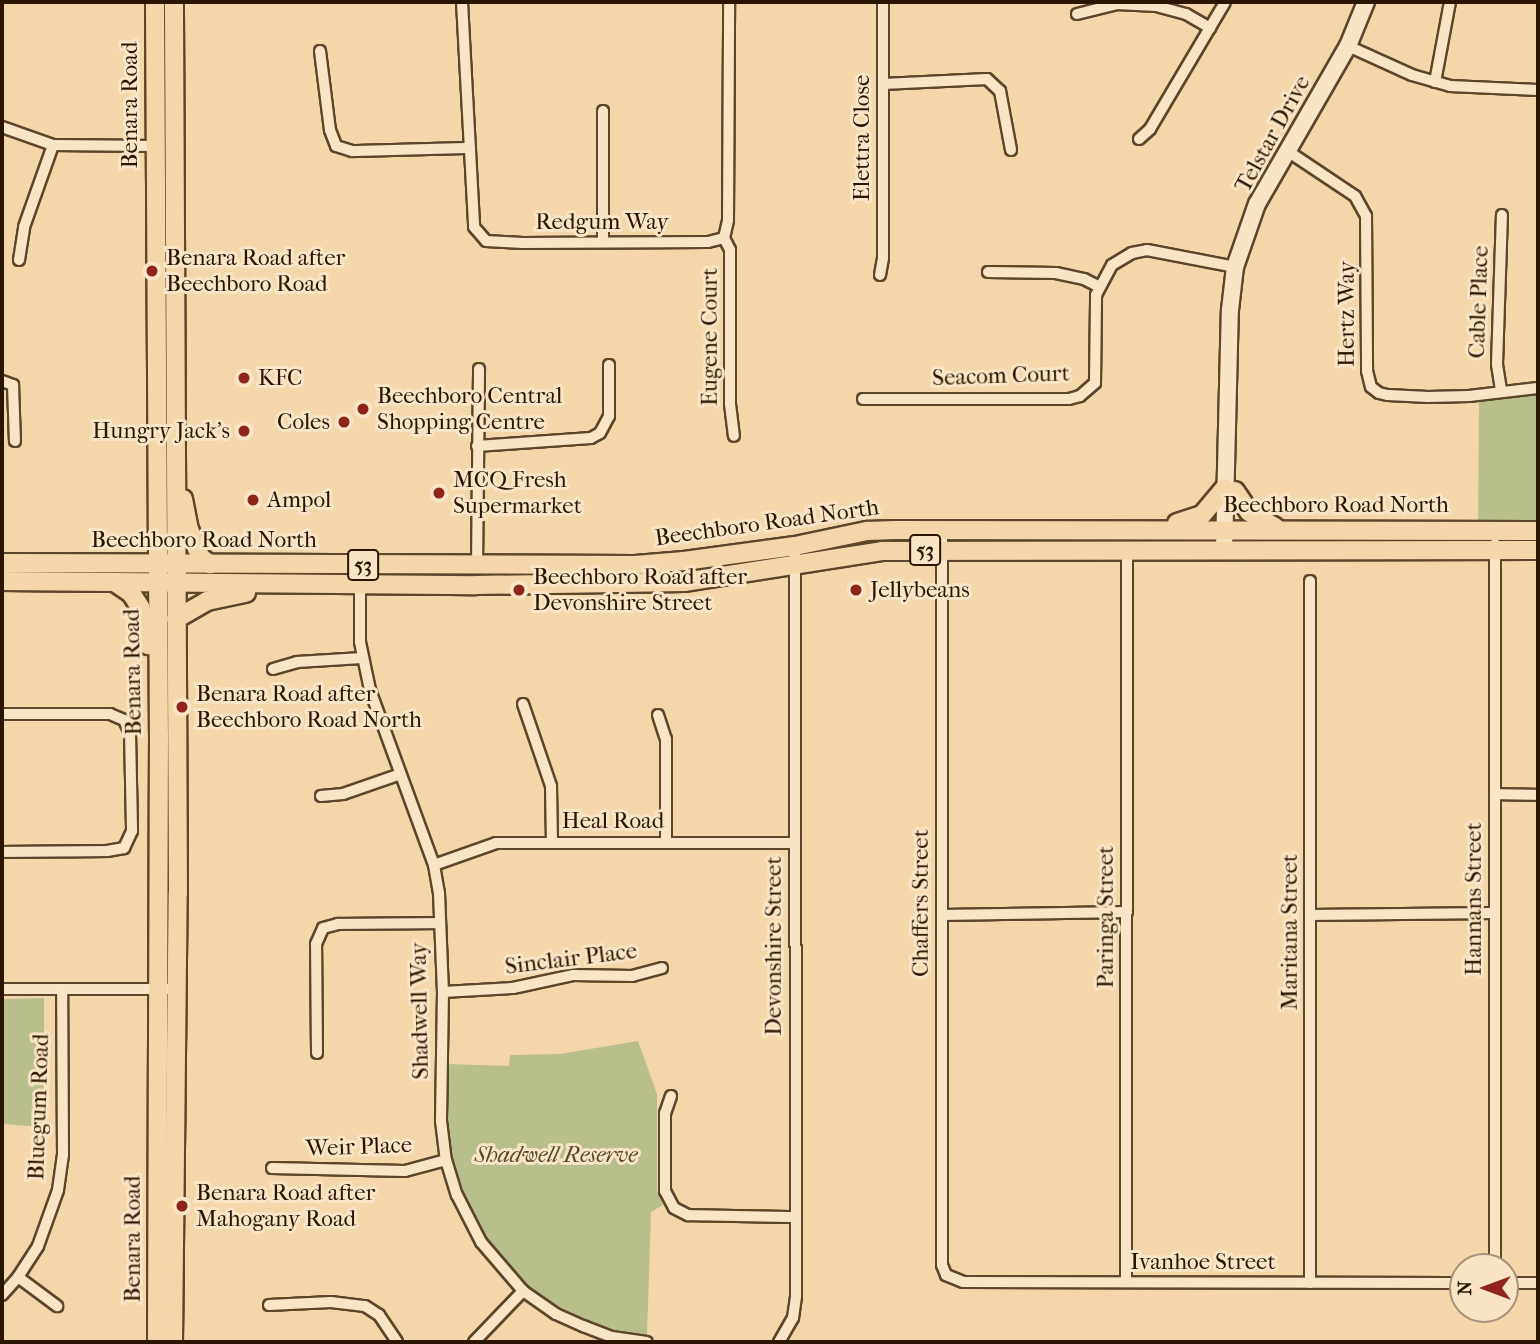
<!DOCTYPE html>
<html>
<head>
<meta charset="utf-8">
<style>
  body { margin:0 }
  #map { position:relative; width:1540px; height:1344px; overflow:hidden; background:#f4d7a8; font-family:"IM FELL French Canon",serif }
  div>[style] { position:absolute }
  .green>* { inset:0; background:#b8bf8b }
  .roads { filter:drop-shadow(2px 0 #5c462a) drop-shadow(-2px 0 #5c462a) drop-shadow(0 2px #5c462a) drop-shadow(0 -2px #5c462a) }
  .street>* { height:10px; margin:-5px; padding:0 5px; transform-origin:5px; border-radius:5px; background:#f8e5c6 }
  .secondary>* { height:16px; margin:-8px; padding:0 8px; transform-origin:8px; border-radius:8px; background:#f8e5c6 }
  .primary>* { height:18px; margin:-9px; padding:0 9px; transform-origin:9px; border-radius:9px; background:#f4d7a8 }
  .dots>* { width:19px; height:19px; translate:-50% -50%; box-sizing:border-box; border:4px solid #f8e5c6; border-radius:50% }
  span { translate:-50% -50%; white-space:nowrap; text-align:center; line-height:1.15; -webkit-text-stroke:6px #f8e5c6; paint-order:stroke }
  .shield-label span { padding:2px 5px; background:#f8e5c6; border:2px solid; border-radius:5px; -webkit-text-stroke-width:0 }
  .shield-label { font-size:21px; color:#2a1500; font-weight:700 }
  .street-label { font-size:23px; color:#2a1500 }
  .poi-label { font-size:23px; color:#2a1500 }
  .left { translate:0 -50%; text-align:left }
  .right { translate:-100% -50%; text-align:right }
  .park-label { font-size:23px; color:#55482a; font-style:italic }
  .frame { position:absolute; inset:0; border:4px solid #2a1500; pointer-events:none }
  .north { position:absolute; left:1449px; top:1253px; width:70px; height:70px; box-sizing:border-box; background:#f8e5c6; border:2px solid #a69277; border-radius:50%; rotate:270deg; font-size:19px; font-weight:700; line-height:28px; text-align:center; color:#2a1500 }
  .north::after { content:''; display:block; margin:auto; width:24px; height:32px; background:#8f2418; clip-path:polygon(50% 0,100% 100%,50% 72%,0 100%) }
</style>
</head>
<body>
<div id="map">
  <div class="green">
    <i style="clip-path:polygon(1538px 388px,1538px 531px,1478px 531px,1479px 395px)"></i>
    <i style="clip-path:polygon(44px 998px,44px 1127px,2px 1124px,2px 999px)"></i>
    <i style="clip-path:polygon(638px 1041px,657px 1094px,657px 1190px,663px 1205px,651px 1212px,647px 1336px,615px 1331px,586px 1321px,545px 1299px,514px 1274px,494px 1250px,469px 1208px,451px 1156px,446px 1118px,447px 1064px,509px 1066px,510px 1055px,560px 1054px)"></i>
  </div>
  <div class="roads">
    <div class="street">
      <i style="left:462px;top:2px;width:225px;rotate:86.9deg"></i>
      <i style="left:474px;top:227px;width:18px;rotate:49deg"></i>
      <i style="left:486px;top:241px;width:37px;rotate:3deg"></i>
      <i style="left:523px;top:243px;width:185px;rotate:-0.3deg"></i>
      <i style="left:708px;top:242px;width:16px;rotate:-14deg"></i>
      <i style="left:724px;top:238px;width:18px;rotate:-77deg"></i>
      <i style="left:728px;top:220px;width:218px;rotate:-89.7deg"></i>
      <i style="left:1077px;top:14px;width:41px;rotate:-14deg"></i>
      <i style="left:1117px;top:4px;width:39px;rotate:3deg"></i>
      <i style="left:1156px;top:6px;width:31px;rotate:15deg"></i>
      <i style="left:1186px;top:14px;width:28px;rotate:30deg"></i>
      <i style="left:1348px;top:46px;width:70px;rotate:24.4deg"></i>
      <i style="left:1412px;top:75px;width:40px;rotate:16deg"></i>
      <i style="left:1450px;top:86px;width:88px;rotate:2.6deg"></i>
      <i style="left:320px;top:51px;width:80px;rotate:82.8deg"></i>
      <i style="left:330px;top:130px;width:17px;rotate:69deg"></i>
      <i style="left:336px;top:146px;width:17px;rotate:17deg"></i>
      <i style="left:352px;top:151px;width:118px;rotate:-1.5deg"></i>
      <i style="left:1435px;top:82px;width:81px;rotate:-79.4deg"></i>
      <i style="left:883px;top:84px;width:104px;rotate:-2.8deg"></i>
      <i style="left:987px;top:79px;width:18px;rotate:43deg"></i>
      <i style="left:1000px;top:91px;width:60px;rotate:79.4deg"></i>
      <i style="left:603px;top:111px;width:131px;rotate:90deg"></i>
      <i style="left:2px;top:127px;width:54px;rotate:19.4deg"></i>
      <i style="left:53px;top:145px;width:101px;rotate:0.6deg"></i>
      <i style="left:1139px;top:139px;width:15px;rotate:-42deg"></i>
      <i style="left:1150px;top:129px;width:147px;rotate:-59.4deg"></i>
      <i style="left:1289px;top:152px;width:79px;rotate:33.7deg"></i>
      <i style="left:1355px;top:196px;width:23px;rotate:61deg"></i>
      <i style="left:1366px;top:216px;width:155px;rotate:89.6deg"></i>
      <i style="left:1367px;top:371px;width:16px;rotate:76deg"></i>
      <i style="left:1371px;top:387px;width:10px;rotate:37deg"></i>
      <i style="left:1379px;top:393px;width:9px;rotate:13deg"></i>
      <i style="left:1388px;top:395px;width:40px;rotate:2.9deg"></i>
      <i style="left:1428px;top:397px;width:41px;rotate:-1.4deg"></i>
      <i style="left:1469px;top:396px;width:69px;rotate:-6.6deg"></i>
      <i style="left:724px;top:238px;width:13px;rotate:63deg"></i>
      <i style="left:730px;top:250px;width:154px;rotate:90deg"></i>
      <i style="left:730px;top:404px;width:32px;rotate:83deg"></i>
      <i style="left:19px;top:260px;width:33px;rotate:-81deg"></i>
      <i style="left:24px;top:227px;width:87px;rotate:-70.5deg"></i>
      <i style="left:988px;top:272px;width:68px;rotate:0.8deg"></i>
      <i style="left:1056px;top:273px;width:29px;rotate:12deg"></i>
      <i style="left:1084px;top:279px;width:16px;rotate:27deg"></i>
      <i style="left:880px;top:275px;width:17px;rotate:-80deg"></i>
      <i style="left:883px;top:258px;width:256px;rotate:-90deg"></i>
      <i style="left:2px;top:381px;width:12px;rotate:20deg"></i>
      <i style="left:13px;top:385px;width:56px;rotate:88deg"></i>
      <i style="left:1501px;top:390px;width:26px;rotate:-99deg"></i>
      <i style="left:1497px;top:364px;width:149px;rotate:-88.1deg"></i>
      <i style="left:863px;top:399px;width:206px"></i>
      <i style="left:1069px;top:399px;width:11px;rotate:-15deg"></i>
      <i style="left:1080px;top:396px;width:20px;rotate:-41deg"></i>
      <i style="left:1095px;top:383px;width:88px;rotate:-89.3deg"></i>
      <i style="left:1096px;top:295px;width:34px;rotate:-62deg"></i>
      <i style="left:1112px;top:265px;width:23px;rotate:-31deg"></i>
      <i style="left:1132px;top:253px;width:15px;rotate:-11deg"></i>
      <i style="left:1147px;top:250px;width:90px;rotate:10.9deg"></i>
      <i style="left:477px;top:446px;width:114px;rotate:-4deg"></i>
      <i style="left:591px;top:438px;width:10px;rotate:-29deg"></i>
      <i style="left:600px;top:433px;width:19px;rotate:-62deg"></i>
      <i style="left:609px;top:416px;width:51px;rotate:-90deg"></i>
      <i style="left:942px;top:531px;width:734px;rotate:90deg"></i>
      <i style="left:942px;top:1265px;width:11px;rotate:68deg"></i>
      <i style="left:946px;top:1275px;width:18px;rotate:22deg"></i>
      <i style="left:963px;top:1282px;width:500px;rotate:0.11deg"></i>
      <i style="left:1495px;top:544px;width:723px;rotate:90deg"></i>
      <i style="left:477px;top:565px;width:196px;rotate:-89.4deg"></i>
      <i style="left:1310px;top:581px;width:702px;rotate:90deg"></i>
      <i style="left:360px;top:584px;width:58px;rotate:90deg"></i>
      <i style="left:360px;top:642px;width:49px;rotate:78.2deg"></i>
      <i style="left:370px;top:690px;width:186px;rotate:69.9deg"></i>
      <i style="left:434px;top:865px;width:28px;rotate:80deg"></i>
      <i style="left:439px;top:893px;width:99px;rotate:87.7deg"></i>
      <i style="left:443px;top:992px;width:129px;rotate:90.9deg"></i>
      <i style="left:441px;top:1121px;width:39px;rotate:83deg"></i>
      <i style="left:446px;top:1160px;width:37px;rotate:73deg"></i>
      <i style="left:457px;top:1195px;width:53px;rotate:62.9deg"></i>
      <i style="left:481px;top:1242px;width:65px;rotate:49.4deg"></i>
      <i style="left:523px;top:1291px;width:40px;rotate:34.9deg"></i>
      <i style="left:556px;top:1314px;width:30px;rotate:24deg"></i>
      <i style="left:583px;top:1326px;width:31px;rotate:21deg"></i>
      <i style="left:612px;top:1337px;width:35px;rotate:8deg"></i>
      <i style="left:273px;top:669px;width:25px;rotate:-16deg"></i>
      <i style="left:297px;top:662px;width:65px;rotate:-3.5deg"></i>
      <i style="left:523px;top:704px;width:87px;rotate:71.1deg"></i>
      <i style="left:551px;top:786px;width:56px;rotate:89deg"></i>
      <i style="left:2px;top:714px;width:108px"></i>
      <i style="left:110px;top:714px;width:15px;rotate:23deg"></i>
      <i style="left:124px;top:720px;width:14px;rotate:65deg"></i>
      <i style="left:130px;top:733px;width:98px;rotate:88.8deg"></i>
      <i style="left:132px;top:831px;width:19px;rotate:115deg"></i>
      <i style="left:124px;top:848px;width:17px;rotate:170deg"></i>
      <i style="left:107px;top:851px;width:105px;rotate:179.5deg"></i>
      <i style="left:658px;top:715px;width:25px;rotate:72deg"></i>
      <i style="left:666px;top:739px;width:103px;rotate:90deg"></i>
      <i style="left:1495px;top:794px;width:43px;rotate:1.3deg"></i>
      <i style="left:321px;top:796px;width:22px;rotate:-5deg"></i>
      <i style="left:343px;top:794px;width:58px;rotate:-19.1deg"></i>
      <i style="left:434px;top:865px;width:66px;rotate:-19.5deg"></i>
      <i style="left:496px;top:843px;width:299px"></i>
      <i style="left:942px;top:915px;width:185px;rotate:-0.9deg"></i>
      <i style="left:1310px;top:915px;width:184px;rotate:-0.6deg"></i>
      <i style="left:2px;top:989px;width:176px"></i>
      <i style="left:443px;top:992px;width:70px;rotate:-3.3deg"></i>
      <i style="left:513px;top:988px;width:61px;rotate:-12.2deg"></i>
      <i style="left:573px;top:975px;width:59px;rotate:1deg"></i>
      <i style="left:632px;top:976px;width:31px;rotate:-15deg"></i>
      <i style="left:317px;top:1053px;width:109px;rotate:-90.5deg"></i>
      <i style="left:316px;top:944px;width:17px;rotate:-66deg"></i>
      <i style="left:323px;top:928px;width:16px;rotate:-15deg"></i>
      <i style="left:338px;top:924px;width:102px;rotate:-0.6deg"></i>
      <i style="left:671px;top:1096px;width:18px;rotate:109deg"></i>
      <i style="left:665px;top:1113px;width:78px;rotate:90deg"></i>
      <i style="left:665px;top:1191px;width:19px;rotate:62deg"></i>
      <i style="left:674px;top:1208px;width:16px;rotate:27deg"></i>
      <i style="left:688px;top:1215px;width:108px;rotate:1.1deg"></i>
      <i style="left:272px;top:1168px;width:133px;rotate:1.3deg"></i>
      <i style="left:405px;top:1171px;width:42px;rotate:-15deg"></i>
      <i style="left:18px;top:1277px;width:49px;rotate:36.6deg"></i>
      <i style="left:1126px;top:1282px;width:731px;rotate:-89.92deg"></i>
      <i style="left:1505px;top:1283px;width:33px"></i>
      <i style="left:2px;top:1295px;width:24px;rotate:-48deg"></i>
      <i style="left:18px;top:1277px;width:37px;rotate:-57deg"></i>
      <i style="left:38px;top:1246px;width:59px;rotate:-70.3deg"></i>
      <i style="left:58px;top:1190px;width:35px;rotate:-82deg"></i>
      <i style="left:63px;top:1155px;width:166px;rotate:-90.3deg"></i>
      <i style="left:269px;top:1305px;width:62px;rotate:-2.8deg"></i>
      <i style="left:331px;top:1302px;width:34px;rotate:7deg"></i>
      <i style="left:365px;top:1306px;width:17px;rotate:33deg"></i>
      <i style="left:379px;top:1315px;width:32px;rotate:56deg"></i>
      <i style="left:474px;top:1342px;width:71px;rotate:-46.1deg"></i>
      <i style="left:779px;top:1342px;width:28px;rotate:-60deg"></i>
      <i style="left:793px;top:1318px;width:22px;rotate:-82deg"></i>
      <i style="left:796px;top:1296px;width:750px;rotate:-90.08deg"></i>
    </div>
    <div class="secondary">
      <i style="left:1224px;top:550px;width:240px;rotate:-88.6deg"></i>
      <i style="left:1230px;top:310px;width:43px;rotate:-83.4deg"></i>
      <i style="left:1235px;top:267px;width:67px;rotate:-70.8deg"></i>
      <i style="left:1257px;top:204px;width:182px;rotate:-60.1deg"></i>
      <i style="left:1348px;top:46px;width:48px;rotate:-67.8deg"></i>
    </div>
    <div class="primary">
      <i style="left:155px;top:2px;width:733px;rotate:89.69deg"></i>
      <i style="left:159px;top:735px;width:607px;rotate:90.19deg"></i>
      <i style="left:1235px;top:491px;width:25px;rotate:56deg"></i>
      <i style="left:1249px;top:512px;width:30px;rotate:30deg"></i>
      <i style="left:183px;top:499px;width:31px;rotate:79deg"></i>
      <i style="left:189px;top:529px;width:31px;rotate:68deg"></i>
      <i style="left:201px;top:558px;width:11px;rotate:34deg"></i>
      <i style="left:1177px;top:523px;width:26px;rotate:-18deg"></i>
      <i style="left:1202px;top:515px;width:35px;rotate:-50deg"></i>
      <i style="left:2px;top:563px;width:633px;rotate:0.18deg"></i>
      <i style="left:635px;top:565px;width:49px;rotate:-4.7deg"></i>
      <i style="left:684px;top:561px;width:112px;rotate:-7.7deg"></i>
      <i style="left:795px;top:546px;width:74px;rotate:-11.8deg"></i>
      <i style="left:867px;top:531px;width:28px;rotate:-2deg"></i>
      <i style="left:895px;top:530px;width:643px;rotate:0.09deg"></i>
      <i style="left:2px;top:581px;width:474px;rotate:0.5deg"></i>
      <i style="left:476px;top:585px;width:208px;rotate:-0.8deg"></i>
      <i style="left:684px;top:582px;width:200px;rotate:-8.9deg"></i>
      <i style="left:882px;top:551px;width:656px;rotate:-0.09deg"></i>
      <i style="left:116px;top:583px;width:18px;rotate:34deg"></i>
      <i style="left:131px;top:593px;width:17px;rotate:57deg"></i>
      <i style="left:140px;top:607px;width:39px;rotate:78deg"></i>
      <i style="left:176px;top:619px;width:36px;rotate:-30deg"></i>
      <i style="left:207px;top:601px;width:40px;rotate:-12deg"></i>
      <i style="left:173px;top:1342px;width:449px;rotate:-89.4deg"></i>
      <i style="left:178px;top:893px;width:891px;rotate:-90.26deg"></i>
    </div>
  </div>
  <div class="dots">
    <i style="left:152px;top:271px;background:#8f2418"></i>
    <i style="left:244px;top:378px;background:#8f2418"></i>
    <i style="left:363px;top:409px;background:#8f2418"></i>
    <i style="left:344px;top:422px;background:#8f2418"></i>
    <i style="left:244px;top:431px;background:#8f2418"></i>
    <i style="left:439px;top:493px;background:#8f2418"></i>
    <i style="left:253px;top:500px;background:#8f2418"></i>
    <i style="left:519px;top:590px;background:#8f2418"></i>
    <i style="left:856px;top:590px;background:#8f2418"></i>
    <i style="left:182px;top:707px;background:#8f2418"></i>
    <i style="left:182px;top:1206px;background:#8f2418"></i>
  </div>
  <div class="shield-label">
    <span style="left:925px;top:550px">53</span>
    <span style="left:363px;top:565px">53</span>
  </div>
  <div class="street-label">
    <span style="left:130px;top:105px;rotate:-90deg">Benara Road</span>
    <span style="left:1273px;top:134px;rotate:-61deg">Telstar Drive</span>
    <span style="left:862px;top:138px;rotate:-90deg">Elettra Close</span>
    <span style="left:602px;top:222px">Redgum Way</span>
    <span style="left:1479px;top:302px;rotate:-88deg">Cable Place</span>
    <span style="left:1347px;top:314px;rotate:-90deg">Hertz Way</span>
    <span style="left:710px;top:337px;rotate:-90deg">Eugene Court</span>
    <span style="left:1001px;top:376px;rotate:-2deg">Seacom Court</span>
    <span style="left:1336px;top:505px">Beechboro Road North</span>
    <span style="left:767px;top:523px;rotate:-8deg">Beechboro Road North</span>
    <span style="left:204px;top:540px">Beechboro Road North</span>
    <span style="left:133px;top:672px;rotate:-91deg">Benara Road</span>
    <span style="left:613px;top:821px">Heal Road</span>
    <span style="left:1474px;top:899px;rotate:-90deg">Hannans Street</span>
    <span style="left:921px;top:903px;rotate:-90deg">Chaffers Street</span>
    <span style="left:1106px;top:917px;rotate:-90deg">Paringa Street</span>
    <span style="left:1290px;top:932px;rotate:-90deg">Maritana Street</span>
    <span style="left:774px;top:946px;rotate:-90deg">Devonshire Street</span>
    <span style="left:571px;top:959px;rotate:-7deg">Sinclair Place</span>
    <span style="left:420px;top:1011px;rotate:-91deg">Shadwell Way</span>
    <span style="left:39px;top:1107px;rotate:-88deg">Bluegum Road</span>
    <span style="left:359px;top:1147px;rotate:-2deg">Weir Place</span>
    <span style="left:133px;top:1239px;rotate:-90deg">Benara Road</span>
    <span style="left:1203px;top:1262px">Ivanhoe Street</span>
  </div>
  <div class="poi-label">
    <span class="left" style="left:166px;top:271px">Benara Road after<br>Beechboro Road</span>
    <span class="left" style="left:258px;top:378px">KFC</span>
    <span class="left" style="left:377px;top:409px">Beechboro Central<br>Shopping Centre</span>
    <span class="right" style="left:330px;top:422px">Coles</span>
    <span class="right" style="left:230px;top:431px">Hungry Jack's</span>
    <span class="left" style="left:453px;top:493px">MCQ Fresh<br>Supermarket</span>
    <span class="left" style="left:267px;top:500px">Ampol</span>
    <span class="left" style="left:533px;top:590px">Beechboro Road after<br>Devonshire Street</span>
    <span class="left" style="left:870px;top:590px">Jellybeans</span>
    <span class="left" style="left:196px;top:707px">Benara Road after<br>Beechboro Road North</span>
    <span class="left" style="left:196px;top:1206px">Benara Road after<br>Mahogany Road</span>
  </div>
  <div class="park-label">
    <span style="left:556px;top:1155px">Shadwell Reserve</span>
  </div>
  <div class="frame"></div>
  <div class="north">N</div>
</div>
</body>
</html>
